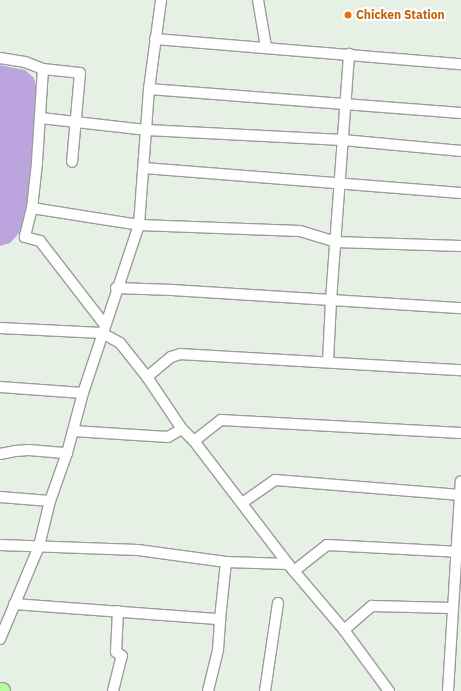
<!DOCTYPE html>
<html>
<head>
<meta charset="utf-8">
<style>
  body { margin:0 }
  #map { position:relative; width:461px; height:691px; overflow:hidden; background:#e7f0e5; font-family:"IBM Plex Sans",sans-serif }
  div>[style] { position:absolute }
  .water>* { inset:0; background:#bca5de }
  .roads { filter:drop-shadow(1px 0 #9c9c9c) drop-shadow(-1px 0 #9c9c9c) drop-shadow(0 1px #9c9c9c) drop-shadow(0 -1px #9c9c9c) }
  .street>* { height:10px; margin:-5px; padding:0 5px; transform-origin:5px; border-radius:5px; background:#fff }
  .primary>* { height:16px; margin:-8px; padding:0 8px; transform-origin:8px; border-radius:8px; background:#b7fd9e }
  .dots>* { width:11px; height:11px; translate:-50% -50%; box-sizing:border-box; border:2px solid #fff; border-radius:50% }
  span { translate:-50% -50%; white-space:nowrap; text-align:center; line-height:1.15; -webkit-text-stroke:4px #fff; paint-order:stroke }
  .food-label { font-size:12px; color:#c56008; font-weight:700 }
  .left { translate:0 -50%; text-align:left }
</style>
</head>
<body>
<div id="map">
  <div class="water">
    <i style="clip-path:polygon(0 65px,25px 70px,34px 78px,38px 92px,33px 171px,28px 207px,19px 233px,10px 243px,0 246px)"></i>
  </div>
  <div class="roads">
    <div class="street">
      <i style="left:258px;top:0;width:48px;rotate:80.3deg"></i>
      <i style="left:155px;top:39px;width:307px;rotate:4.7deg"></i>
      <i style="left:0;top:58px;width:25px;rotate:9deg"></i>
      <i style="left:25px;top:62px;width:19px;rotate:21deg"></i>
      <i style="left:43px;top:69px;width:94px;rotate:93.7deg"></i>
      <i style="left:37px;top:163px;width:45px;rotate:96.3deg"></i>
      <i style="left:32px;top:208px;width:30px;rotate:104deg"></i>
      <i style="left:25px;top:237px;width:16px;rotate:15deg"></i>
      <i style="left:40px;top:241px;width:106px;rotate:52.3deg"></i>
      <i style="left:43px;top:69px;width:37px;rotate:6deg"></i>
      <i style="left:80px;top:73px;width:89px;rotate:95.1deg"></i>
      <i style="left:149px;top:89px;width:313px;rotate:4.4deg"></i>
      <i style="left:41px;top:118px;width:107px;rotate:6.5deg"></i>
      <i style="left:147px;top:130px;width:196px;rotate:2.9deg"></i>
      <i style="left:343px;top:140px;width:119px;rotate:5.3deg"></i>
      <i style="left:144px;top:168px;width:318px;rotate:4.5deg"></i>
      <i style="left:32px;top:208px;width:108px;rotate:9deg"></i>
      <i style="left:139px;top:225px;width:161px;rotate:2.1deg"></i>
      <i style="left:300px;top:231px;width:37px;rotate:17deg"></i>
      <i style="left:335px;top:242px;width:126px;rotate:1.8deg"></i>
      <i style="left:116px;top:288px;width:57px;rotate:2deg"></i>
      <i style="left:173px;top:290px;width:289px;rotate:3.6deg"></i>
      <i style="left:0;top:328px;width:102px;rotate:2.8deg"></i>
      <i style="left:102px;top:333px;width:21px;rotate:29deg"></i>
      <i style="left:120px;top:343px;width:43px;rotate:51.5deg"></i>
      <i style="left:147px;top:377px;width:63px;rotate:56.1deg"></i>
      <i style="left:182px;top:429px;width:17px;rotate:45deg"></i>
      <i style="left:194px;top:441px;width:155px;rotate:52.6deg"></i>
      <i style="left:288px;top:564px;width:87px;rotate:49.7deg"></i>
      <i style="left:344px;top:630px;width:76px;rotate:53.6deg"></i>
      <i style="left:328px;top:362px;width:62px;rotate:-87.2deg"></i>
      <i style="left:331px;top:300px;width:247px;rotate:-85.8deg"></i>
      <i style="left:147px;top:377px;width:31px;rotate:-40deg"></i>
      <i style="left:171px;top:357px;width:9px;rotate:-18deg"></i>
      <i style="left:180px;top:354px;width:281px;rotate:3.3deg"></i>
      <i style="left:0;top:387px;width:83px;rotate:4.1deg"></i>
      <i style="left:73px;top:431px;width:95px;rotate:3.6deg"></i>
      <i style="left:168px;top:437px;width:16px;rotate:-30deg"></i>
      <i style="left:194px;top:441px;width:34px;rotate:-38deg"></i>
      <i style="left:221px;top:420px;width:240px;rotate:3.1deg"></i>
      <i style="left:0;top:454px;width:15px;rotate:-11deg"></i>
      <i style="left:15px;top:451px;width:14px;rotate:-4deg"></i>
      <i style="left:29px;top:450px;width:38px;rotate:5deg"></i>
      <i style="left:0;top:497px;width:50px;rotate:4.6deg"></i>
      <i style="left:242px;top:503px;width:40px;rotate:-34.9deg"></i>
      <i style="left:275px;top:480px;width:186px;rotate:4.6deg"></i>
      <i style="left:0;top:545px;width:138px;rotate:2.1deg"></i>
      <i style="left:138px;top:550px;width:89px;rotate:7.8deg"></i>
      <i style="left:226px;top:562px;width:62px;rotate:1.8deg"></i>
      <i style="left:294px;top:571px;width:42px;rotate:-38.2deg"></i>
      <i style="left:327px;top:545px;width:134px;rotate:3deg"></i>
      <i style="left:14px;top:604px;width:207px;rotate:4.2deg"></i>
      <i style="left:220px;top:619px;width:57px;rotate:-84deg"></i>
      <i style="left:344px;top:630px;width:37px;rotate:-41deg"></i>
      <i style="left:372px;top:606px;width:80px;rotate:1.4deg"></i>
      <i style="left:0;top:639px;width:101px;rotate:-67.2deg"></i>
      <i style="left:39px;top:546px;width:46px;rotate:-76.3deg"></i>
      <i style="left:50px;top:501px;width:51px;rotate:-70.5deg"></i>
      <i style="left:67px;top:453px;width:62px;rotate:-75.1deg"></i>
      <i style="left:83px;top:393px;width:177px;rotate:-71.6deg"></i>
      <i style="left:139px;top:225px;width:136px;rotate:-85.8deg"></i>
      <i style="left:149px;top:89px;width:90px;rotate:-82.3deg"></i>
      <i style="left:113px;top:691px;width:36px;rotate:-76deg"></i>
      <i style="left:122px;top:656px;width:7px;rotate:-146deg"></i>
      <i style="left:116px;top:652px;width:41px;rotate:-87.2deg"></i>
      <i style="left:208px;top:691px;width:42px;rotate:-76.3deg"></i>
      <i style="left:218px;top:650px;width:31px;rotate:-86deg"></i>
      <i style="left:265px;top:691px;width:89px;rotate:-81.6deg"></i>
      <i style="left:448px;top:691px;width:210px;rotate:-86.5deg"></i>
    </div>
    <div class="primary">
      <i style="left:0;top:691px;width:2px"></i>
    </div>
  </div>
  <div class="dots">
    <i style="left:348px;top:15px;background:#e8710a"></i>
  </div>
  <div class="food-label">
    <span class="left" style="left:356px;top:15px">Chicken Station</span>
  </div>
</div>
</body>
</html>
